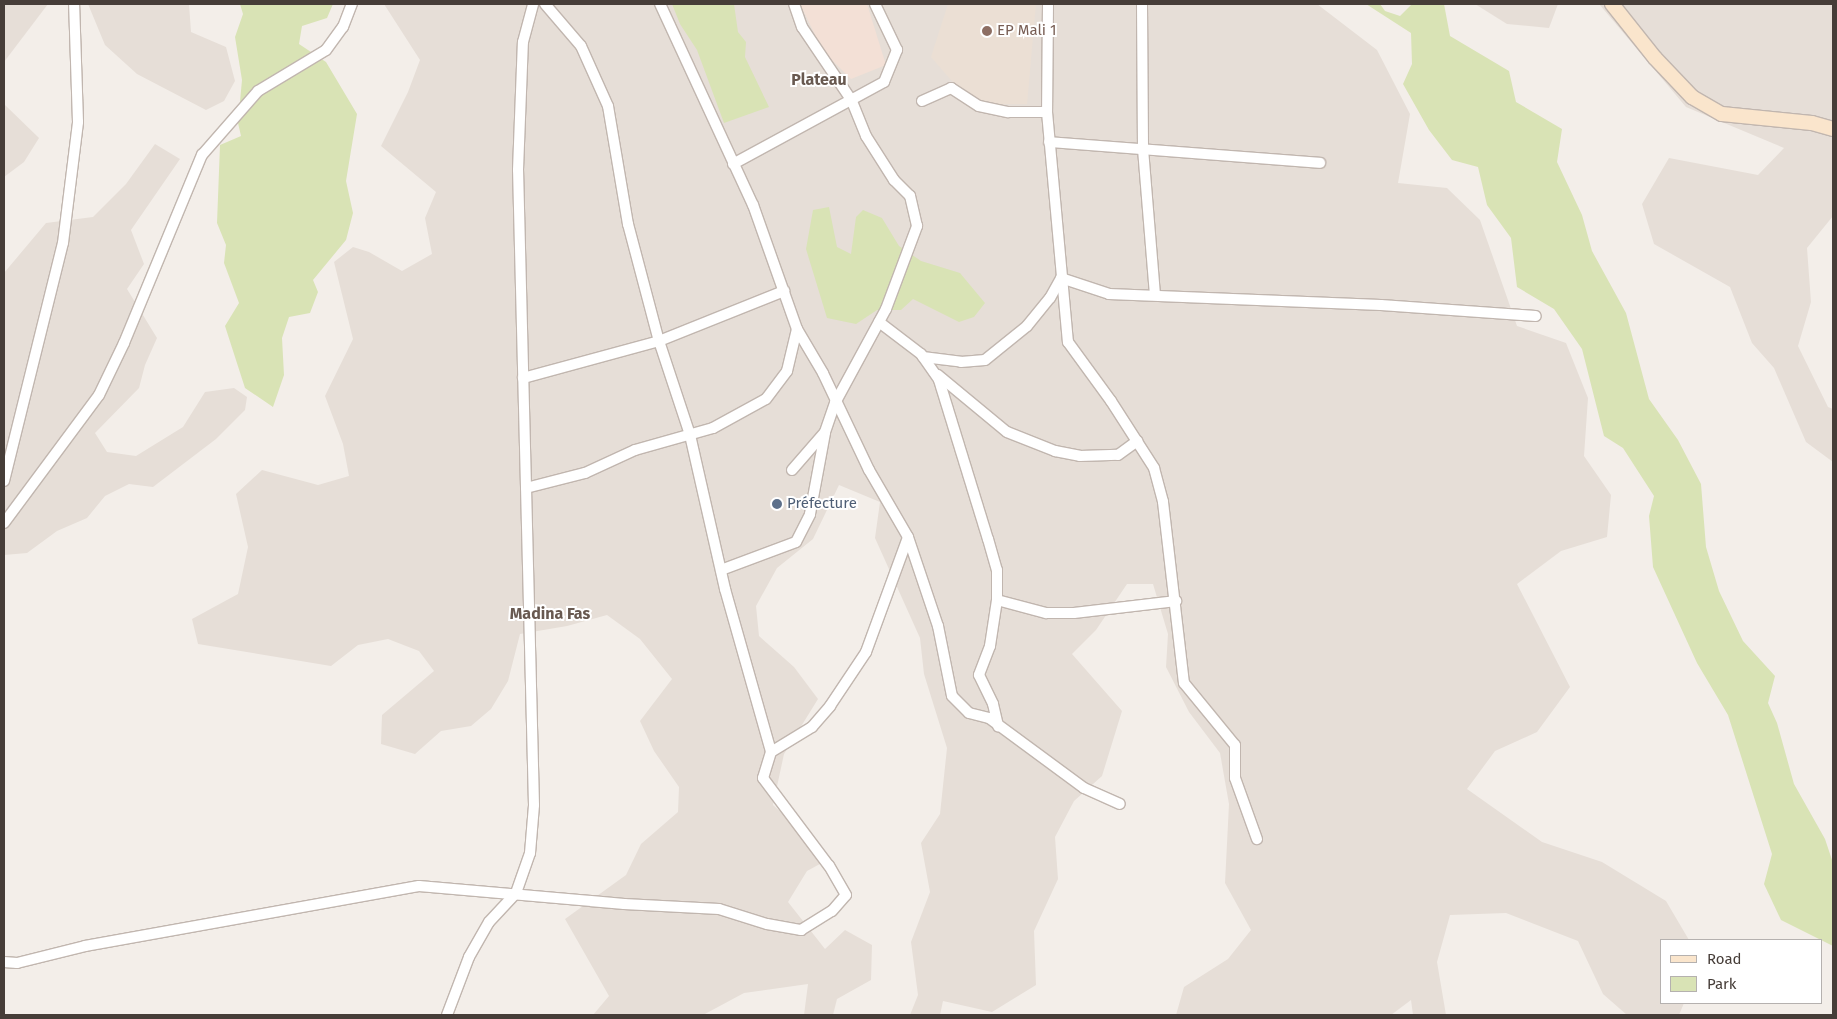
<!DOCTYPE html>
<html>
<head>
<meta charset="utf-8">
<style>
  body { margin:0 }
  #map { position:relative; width:1837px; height:1019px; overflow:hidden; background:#f3eee9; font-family:"Fira Sans",sans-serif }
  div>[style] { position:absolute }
  .residential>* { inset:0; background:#e6ded7 }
  .commercial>* { inset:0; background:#f3e0d6 }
  .education>* { inset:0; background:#ebdfd4 }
  .green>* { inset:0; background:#d9e3b5 }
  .roads { filter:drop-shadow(1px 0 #c1b6af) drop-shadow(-1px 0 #c1b6af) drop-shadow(0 1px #c1b6af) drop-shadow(0 -1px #c1b6af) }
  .street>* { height:10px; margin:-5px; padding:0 5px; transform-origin:5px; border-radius:5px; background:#fff }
  .secondary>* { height:14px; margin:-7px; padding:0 7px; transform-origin:7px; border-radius:7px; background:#fae5cc }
  .dots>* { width:14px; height:14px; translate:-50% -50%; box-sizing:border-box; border:2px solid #fff; border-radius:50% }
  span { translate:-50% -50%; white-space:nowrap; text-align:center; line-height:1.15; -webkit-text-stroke:4px #fff; paint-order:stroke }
  .education-label { font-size:15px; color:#785e54 }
  .left { translate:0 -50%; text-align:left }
  .service-label { font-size:15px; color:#4e5e75 }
  .neighbourhood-label { font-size:16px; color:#685950; font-weight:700 }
  .frame { position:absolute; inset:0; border:5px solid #463d38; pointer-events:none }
  .legend { position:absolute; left:1660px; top:939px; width:162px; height:65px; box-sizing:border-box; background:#fff; border:1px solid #b5b1af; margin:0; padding:6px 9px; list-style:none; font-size:15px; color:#463d38 }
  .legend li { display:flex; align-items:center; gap:10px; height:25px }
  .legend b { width:25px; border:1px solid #b5b1af }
</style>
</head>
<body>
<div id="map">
  <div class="residential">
    <i style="clip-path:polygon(4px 4px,48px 4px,4px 62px)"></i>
    <i style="clip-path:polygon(88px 4px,189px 4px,191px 32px,226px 47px,235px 81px,224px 101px,206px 110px,137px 74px,105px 45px)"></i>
    <i style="clip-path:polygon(384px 4px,1317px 4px,1377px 50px,1410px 114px,1398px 183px,1447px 188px,1480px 220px,1517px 326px,1566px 343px,1588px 398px,1584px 456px,1611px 495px,1607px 537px,1561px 551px,1517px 584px,1570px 687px,1537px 732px,1495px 751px,1467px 789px,1542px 842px,1602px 862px,1666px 901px,1689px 940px,1661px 940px,1661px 1003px,1684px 1003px,1679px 1015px,1627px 1015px,1603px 994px,1578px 941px,1506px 913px,1450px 915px,1437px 962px,1446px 1015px,1413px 1015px,1411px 1000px,1391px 1015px,1176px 1015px,1184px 987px,1228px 959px,1251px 930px,1225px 883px,1229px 804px,1220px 753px,1189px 712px,1166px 667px,1168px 634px,1153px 584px,1127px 584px,1096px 630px,1072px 654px,1122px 711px,1102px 776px,1074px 801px,1055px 837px,1058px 879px,1034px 931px,1036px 985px,992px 1012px,943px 1001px,940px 1015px,910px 1015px,918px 995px,911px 942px,930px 892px,921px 843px,940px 814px,947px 748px,924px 674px,920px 638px,875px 538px,880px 502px,839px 485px,813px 539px,777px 568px,756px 606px,759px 636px,794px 667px,818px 699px,784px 754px,773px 805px,831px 858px,807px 871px,788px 902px,825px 949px,845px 930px,872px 945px,871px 980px,837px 999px,833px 1015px,804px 1015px,808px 984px,744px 993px,703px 1015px,593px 1015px,609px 996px,565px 919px,626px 875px,641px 844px,678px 812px,679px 787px,654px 751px,640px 721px,672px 679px,640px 639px,607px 615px,567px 626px,520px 634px,508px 681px,491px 709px,471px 726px,441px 731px,415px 754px,381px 744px,382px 715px,434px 671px,419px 651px,388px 639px,358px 645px,331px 666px,198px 644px,192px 619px,238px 594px,248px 547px,236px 494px,262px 470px,318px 485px,349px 476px,343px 444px,325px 396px,353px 339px,334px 262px,353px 247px,369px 252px,402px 271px,432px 254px,425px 218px,436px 192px,381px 146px,408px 92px,420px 60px)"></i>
    <i style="clip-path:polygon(1475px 4px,1558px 4px,1549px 28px,1507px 24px)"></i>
    <i style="clip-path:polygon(1599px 4px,1833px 4px,1833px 216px,1807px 248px,1811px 302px,1798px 346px,1828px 407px,1833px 409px,1833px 462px,1806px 442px,1774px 368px,1752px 343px,1730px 287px,1654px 244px,1642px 204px,1669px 158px,1758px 175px,1784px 148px,1686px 107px)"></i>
    <i style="clip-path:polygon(4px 104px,39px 138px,24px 162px,4px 177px)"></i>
    <i style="clip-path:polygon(155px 144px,180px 159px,131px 230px,144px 264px,127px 289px,157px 338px,145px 365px,139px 388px,95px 433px,107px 452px,136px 456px,183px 427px,205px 392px,234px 388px,247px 397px,245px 410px,216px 439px,153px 487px,129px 484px,105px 496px,87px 518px,57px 531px,27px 553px,4px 555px,4px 273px,46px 223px,93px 217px,126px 184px)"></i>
  </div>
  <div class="commercial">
    <i style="clip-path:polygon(800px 4px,867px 4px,886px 65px,851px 79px,823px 51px)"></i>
  </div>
  <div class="education">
    <i style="clip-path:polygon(948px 4px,1036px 4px,1027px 104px,981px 104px,951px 80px,931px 57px)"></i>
  </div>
  <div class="green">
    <i style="clip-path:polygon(240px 4px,333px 4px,327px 18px,302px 26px,299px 44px,326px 62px,357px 114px,346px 181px,353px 213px,346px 240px,313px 280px,318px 292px,310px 313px,289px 317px,282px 338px,284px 375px,273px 407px,245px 388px,225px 326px,239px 303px,224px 263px,226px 245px,217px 223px,220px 145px,241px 136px,238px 123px,242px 80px,235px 37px,243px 14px)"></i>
    <i style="clip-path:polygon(672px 4px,734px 4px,738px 32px,746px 42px,745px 57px,769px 107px,724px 123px,697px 50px,680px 24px)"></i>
    <i style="clip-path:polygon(1366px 4px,1380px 4px,1385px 11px,1400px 16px,1412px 4px,1444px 4px,1450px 36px,1509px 71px,1516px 102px,1562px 129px,1557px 162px,1582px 215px,1592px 251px,1626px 313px,1649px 399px,1678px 440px,1701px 484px,1706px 547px,1719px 591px,1743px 641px,1775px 676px,1768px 703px,1777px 723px,1794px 784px,1825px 839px,1833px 863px,1833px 946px,1781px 920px,1764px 884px,1772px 854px,1728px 715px,1697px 663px,1653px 567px,1649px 516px,1654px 496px,1623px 448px,1604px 436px,1582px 349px,1554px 309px,1517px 287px,1511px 238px,1487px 205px,1478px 167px,1452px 160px,1429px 130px,1403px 84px,1412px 64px,1411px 33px)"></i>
    <i style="clip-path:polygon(829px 207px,837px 247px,851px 254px,856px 217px,863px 210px,882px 218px,899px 246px,921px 261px,960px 273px,985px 303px,974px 317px,959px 322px,913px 299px,901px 310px,877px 310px,856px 324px,827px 318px,806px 249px,813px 210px)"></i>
  </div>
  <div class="roads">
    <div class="street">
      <i style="left:545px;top:4px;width:55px;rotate:49.4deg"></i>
      <i style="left:581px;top:46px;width:66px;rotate:65.8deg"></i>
      <i style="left:608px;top:106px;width:120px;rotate:80.4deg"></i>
      <i style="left:628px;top:224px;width:121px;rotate:75.2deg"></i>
      <i style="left:659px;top:341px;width:99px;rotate:71.7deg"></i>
      <i style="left:690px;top:435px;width:158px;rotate:77.2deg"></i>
      <i style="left:725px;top:589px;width:169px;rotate:74.2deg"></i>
      <i style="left:1048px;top:4px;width:108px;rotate:90.5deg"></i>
      <i style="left:1047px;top:112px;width:231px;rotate:84.8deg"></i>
      <i style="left:1068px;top:342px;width:73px;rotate:53.9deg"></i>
      <i style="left:1111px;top:401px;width:80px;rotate:57.3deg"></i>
      <i style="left:1154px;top:468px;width:35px;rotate:75deg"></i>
      <i style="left:1163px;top:502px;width:182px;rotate:83.4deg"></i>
      <i style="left:1184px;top:683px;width:80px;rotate:50.6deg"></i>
      <i style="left:1235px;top:745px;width:33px;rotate:90deg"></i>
      <i style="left:1235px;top:778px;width:65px;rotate:70.2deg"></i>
      <i style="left:1142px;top:4px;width:145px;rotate:89.6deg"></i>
      <i style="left:1143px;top:149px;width:146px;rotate:85.3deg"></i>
      <i style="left:922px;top:101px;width:32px;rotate:-24deg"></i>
      <i style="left:951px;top:88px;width:33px;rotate:33deg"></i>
      <i style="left:979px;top:106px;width:30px;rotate:12deg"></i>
      <i style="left:1008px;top:112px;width:39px"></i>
      <i style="left:1049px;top:142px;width:272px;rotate:4.4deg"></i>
      <i style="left:733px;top:164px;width:172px;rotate:-28.5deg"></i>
      <i style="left:884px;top:82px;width:35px;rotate:-68deg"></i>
      <i style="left:897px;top:50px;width:51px;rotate:-115.6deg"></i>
      <i style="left:879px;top:322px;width:53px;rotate:37.3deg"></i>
      <i style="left:921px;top:354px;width:32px;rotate:55deg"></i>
      <i style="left:939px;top:380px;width:166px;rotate:72.9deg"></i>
      <i style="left:988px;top:539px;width:32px;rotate:74deg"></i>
      <i style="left:997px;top:570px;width:30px;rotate:90deg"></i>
      <i style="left:997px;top:600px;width:47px;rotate:98.7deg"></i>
      <i style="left:990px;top:646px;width:31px;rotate:111deg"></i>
      <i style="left:979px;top:675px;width:32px;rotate:64deg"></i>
      <i style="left:993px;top:704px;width:23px;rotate:77deg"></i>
      <i style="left:923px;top:357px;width:38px;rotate:7deg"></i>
      <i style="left:961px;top:362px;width:24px;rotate:-5deg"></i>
      <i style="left:985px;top:360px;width:54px;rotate:-39deg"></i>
      <i style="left:1027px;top:326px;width:36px;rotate:-51deg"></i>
      <i style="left:1050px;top:298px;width:23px;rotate:-61deg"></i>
      <i style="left:1061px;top:278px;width:51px;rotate:18.4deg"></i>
      <i style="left:1109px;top:294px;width:272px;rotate:2.3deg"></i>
      <i style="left:1381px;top:305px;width:155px;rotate:4.1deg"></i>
      <i style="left:938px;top:375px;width:89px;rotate:39.6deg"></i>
      <i style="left:1007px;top:432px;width:52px;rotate:21.6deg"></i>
      <i style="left:1055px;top:451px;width:25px;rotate:11deg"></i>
      <i style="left:1080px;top:456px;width:38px;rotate:-2deg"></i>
      <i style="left:1118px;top:455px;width:24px;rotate:-36deg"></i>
      <i style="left:523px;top:378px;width:141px;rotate:-15.2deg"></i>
      <i style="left:659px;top:341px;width:135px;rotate:-21.8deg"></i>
      <i style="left:792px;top:470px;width:50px;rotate:-49deg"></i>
      <i style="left:825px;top:432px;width:31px;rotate:-71deg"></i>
      <i style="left:835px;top:403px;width:107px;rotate:-61.5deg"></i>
      <i style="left:886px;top:309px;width:89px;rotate:-69.5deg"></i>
      <i style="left:917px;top:226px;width:31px;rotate:-103deg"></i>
      <i style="left:910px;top:196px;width:23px;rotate:-135deg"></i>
      <i style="left:894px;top:180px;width:52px;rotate:-122.5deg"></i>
      <i style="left:866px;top:136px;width:38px;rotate:-112deg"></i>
      <i style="left:852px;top:101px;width:89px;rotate:-124deg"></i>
      <i style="left:802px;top:27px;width:24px;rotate:-109deg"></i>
      <i style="left:4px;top:481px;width:245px;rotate:-76.1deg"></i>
      <i style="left:63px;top:243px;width:122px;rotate:-82.9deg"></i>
      <i style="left:78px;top:122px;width:118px;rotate:-91.9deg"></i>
      <i style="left:526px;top:488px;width:61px;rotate:-14.3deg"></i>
      <i style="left:585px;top:473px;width:55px;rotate:-24.7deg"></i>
      <i style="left:635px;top:450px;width:81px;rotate:-15.8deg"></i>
      <i style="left:713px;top:428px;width:60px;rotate:-28.7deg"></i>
      <i style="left:766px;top:399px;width:35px;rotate:-53deg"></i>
      <i style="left:787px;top:371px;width:43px;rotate:-76.6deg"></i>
      <i style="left:4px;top:523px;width:159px;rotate:-53.4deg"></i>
      <i style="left:99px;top:395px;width:58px;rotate:-64.3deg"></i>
      <i style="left:124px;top:343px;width:204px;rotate:-67.5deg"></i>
      <i style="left:202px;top:155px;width:85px;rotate:-48.8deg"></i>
      <i style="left:258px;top:91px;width:79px;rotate:-31.1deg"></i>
      <i style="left:326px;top:50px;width:29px;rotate:-54deg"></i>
      <i style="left:343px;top:27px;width:25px;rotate:-69deg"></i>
      <i style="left:908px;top:537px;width:94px;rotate:71.4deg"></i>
      <i style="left:938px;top:626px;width:71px;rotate:78.7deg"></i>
      <i style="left:952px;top:696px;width:24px;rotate:45deg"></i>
      <i style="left:969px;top:713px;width:21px;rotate:14deg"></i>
      <i style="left:989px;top:718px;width:118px;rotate:36.4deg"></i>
      <i style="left:1084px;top:788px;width:39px;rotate:24deg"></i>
      <i style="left:721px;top:570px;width:80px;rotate:-20.5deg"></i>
      <i style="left:796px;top:542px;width:31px;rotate:-63deg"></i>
      <i style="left:810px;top:514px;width:82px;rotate:-79.5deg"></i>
      <i style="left:997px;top:600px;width:51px;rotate:14.9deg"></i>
      <i style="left:1046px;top:613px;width:28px"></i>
      <i style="left:1074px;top:613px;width:103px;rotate:-6.7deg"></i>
      <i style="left:4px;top:962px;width:13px;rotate:4deg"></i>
      <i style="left:17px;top:963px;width:70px;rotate:-14deg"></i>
      <i style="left:85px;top:946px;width:339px;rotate:-10.2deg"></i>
      <i style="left:419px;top:886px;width:206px;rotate:5deg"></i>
      <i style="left:624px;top:904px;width:95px;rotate:3deg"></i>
      <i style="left:719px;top:909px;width:50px;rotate:17.4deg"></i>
      <i style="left:767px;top:924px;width:35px;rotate:10deg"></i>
      <i style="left:801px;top:930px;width:36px;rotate:-32deg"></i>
      <i style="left:832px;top:911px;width:21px;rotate:-49deg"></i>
      <i style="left:846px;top:895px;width:34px;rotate:-120deg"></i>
      <i style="left:829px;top:866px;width:110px;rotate:-126.9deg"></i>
      <i style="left:763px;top:778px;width:27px;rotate:-73deg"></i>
      <i style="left:771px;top:752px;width:48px;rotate:-31.4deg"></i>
      <i style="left:812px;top:727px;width:28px;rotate:-49deg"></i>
      <i style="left:830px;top:706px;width:65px;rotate:-56.3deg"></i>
      <i style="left:866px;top:652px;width:122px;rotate:-69.9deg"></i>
      <i style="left:908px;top:537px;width:78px;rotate:-120.2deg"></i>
      <i style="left:869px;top:470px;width:107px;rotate:-115.4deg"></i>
      <i style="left:823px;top:373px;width:51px;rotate:-120.6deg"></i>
      <i style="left:797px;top:329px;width:132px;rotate:-109.5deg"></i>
      <i style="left:753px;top:205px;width:221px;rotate:-114.8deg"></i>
      <i style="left:447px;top:1015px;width:62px;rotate:-69.2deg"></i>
      <i style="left:469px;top:957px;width:40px;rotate:-60.3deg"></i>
      <i style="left:489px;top:922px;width:40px;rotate:-47deg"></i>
      <i style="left:516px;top:893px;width:42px;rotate:-70.7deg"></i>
      <i style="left:530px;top:853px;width:48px;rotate:-85.2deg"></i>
      <i style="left:534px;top:805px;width:635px;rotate:-91.44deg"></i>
      <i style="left:518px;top:170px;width:128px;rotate:-87.8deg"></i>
      <i style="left:523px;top:42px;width:39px;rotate:-75deg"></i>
    </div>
    <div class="secondary">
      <i style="left:1612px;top:4px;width:69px;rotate:51.5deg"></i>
      <i style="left:1655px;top:58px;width:54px;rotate:46.5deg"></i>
      <i style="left:1692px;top:97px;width:34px;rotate:30deg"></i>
      <i style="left:1722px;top:114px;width:90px;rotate:5.7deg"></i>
      <i style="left:1812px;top:123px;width:22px;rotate:16deg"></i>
    </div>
  </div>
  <div class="dots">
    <i style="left:987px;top:31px;background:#8d6e63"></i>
    <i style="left:777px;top:504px;background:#5c6f8a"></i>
  </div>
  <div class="education-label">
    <span class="left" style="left:997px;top:31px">EP Mali 1</span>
  </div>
  <div class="service-label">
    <span class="left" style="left:787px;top:504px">Préfecture</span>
  </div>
  <div class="neighbourhood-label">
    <span style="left:819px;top:80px">Plateau</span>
    <span style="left:550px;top:614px">Madina Fas</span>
  </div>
  <div class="frame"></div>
  <ul class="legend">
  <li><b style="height:6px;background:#fae5cc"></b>Road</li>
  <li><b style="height:14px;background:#d9e3b5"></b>Park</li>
  </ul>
</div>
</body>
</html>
